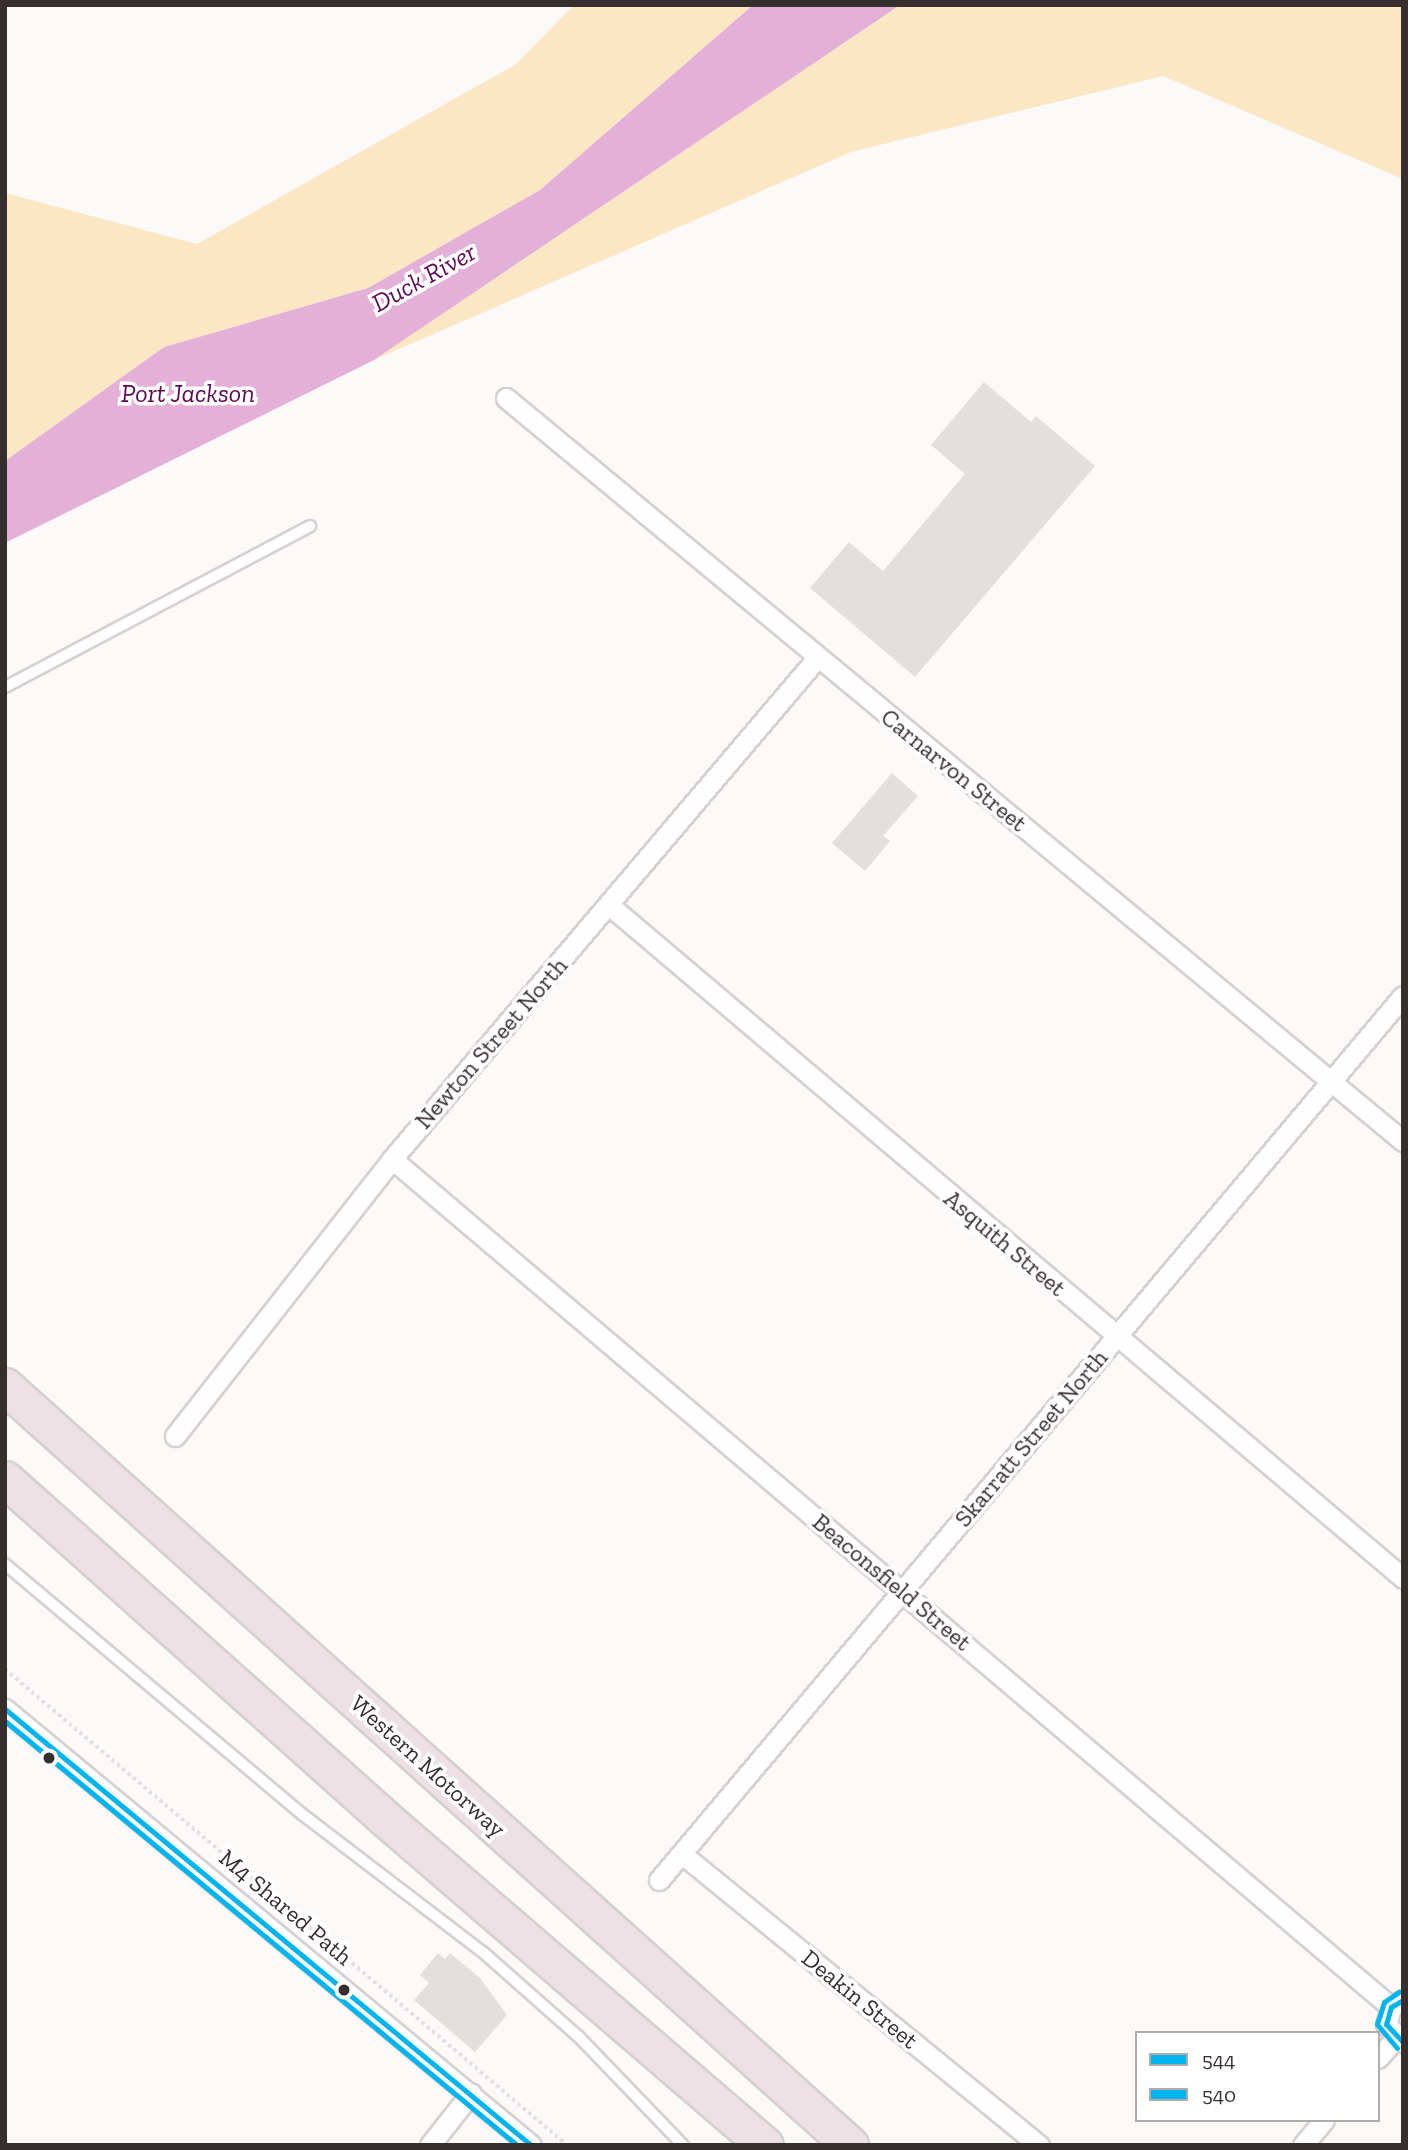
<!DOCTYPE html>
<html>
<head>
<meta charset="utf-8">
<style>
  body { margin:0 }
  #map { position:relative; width:1408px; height:2150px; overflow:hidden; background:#fcf9f9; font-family:"Zilla Slab",serif }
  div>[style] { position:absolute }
  .green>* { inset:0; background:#fbe7c4 }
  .water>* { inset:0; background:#e3b0d7 }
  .building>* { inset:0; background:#e3dfdc }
  .path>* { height:3.5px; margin-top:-1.75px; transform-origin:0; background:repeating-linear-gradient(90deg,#e2e0e0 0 3.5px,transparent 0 7px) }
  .roads { filter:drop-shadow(2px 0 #d6d1d0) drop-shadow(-2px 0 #d6d1d0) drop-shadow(0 2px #d6d1d0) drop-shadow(0 -2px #d6d1d0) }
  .service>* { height:10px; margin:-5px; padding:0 5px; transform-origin:5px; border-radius:5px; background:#fffefe }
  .minor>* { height:19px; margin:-9.5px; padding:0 9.5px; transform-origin:9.5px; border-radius:9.5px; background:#fffefe }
  .motorway>* { height:35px; margin:-17.5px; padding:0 17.5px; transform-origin:17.5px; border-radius:17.5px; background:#ede1e5 }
  .bus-1>* { height:5px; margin:-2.5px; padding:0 2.5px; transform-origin:2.5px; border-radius:2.5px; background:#00b5ef }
  .bus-2>* { height:5px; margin:-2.5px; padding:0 2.5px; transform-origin:2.5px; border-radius:2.5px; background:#00b5ef }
  .dots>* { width:19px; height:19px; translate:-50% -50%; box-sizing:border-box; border:4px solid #fff; border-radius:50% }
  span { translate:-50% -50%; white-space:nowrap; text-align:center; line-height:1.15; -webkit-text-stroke:7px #fff; paint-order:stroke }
  .street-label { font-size:24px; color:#372f2e }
  .water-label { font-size:26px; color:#5f0855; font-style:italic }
  .frame { position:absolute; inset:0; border:7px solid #372f2e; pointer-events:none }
  .legend { position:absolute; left:1135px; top:2031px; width:245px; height:91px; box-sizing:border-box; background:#fff; border:2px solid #afacab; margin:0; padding:9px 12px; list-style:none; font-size:21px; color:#372f2e }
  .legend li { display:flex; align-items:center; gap:14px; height:35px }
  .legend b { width:35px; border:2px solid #afacab }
</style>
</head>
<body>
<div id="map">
  <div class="green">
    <i style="clip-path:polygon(574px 5px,753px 5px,540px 190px,368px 288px,164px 347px,5px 461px,5px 193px,197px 244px,516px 64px)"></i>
    <i style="clip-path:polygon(900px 5px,1403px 6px,1403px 179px,1163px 76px,851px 152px,374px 360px)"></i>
  </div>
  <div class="water">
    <i style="clip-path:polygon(753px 5px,900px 5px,374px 360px,5px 543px,5px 461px,164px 347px,368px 288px,540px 190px)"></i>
  </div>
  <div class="building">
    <i style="clip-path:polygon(984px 382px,1031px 422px,1036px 416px,1095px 466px,915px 677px,810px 588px,849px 542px,883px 571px,965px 474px,931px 445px)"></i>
    <i style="clip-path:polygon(892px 773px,918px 796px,883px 836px,890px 841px,865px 871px,832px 843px)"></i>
    <i style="clip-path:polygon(438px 1953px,445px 1959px,450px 1953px,480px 1978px,507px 2015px,475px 2052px,414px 2000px,429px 1983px,420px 1975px)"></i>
  </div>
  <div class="path">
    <i style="left:5px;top:1669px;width:736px;rotate:40.26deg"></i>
  </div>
  <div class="roads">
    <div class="service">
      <i style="left:5px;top:687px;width:345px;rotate:-27.8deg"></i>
      <i style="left:5px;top:1564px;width:388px;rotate:40.1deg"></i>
      <i style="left:302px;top:1814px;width:229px;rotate:37.4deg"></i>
      <i style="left:484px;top:1953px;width:127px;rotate:41.5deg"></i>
      <i style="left:579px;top:2037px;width:150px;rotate:46.1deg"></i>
    </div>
    <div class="minor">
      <i style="left:506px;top:398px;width:1165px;rotate:39.64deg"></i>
      <i style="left:609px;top:905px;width:1041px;rotate:40.28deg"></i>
      <i style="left:392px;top:1159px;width:1310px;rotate:40.33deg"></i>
      <i style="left:175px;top:1436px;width:352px;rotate:-51.9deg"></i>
      <i style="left:392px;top:1159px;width:657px;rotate:-49.69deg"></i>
      <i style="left:5px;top:1709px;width:683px;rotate:39.66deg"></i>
      <i style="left:682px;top:1854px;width:461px;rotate:39.2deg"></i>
      <i style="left:659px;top:1880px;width:1155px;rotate:-49.92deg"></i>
      <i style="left:1403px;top:2000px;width:14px;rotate:150deg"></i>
      <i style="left:1391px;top:2007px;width:18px;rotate:106deg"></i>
      <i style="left:1386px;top:2024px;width:25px;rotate:47deg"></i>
      <i style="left:1378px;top:2058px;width:25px;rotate:-48deg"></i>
      <i style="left:430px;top:2145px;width:66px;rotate:-51.7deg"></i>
      <i style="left:1303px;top:2145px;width:33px;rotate:-50deg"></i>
    </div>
    <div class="motorway">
      <i style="left:5px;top:1386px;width:1136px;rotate:41.93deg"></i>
      <i style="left:5px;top:1479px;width:513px;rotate:41.76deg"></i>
      <i style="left:388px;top:1821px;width:497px;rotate:40.7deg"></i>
    </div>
  </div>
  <div class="bus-1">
    <i style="left:5px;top:1709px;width:683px;rotate:39.66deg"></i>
    <i style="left:1403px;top:2000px;width:14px;rotate:150deg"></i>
    <i style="left:1391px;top:2007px;width:18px;rotate:106deg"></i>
    <i style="left:1386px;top:2024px;width:25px;rotate:47deg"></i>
  </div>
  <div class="bus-2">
    <i style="left:5px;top:1721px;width:665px;rotate:39.63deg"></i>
    <i style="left:1397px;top:2048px;width:31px;rotate:-130deg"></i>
    <i style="left:1377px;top:2024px;width:23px;rotate:-72deg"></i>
    <i style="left:1384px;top:2002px;width:18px;rotate:-34deg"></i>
  </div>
  <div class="dots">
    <i style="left:49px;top:1758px;background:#372f2e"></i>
    <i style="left:344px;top:1990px;background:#372f2e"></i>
  </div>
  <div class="street-label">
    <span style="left:954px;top:770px;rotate:39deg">Carnarvon Street</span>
    <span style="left:491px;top:1043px;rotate:-49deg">Newton Street North</span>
    <span style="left:1005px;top:1243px;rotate:40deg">Asquith Street</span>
    <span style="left:1031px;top:1438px;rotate:-50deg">Skarratt Street North</span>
    <span style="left:892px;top:1582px;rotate:40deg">Beaconsfield Street</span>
    <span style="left:428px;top:1766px;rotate:42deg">Western Motorway</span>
    <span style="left:286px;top:1907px;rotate:40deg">M4 Shared Path</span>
    <span style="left:860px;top:1999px;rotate:39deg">Deakin Street</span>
  </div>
  <div class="water-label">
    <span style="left:424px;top:278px;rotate:-29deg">Duck River</span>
    <span style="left:188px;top:394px">Port Jackson</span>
  </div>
  <div class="frame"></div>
  <ul class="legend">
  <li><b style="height:9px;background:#00b5ef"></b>544</li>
  <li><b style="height:9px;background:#00b5ef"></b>540</li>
  </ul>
</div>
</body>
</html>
